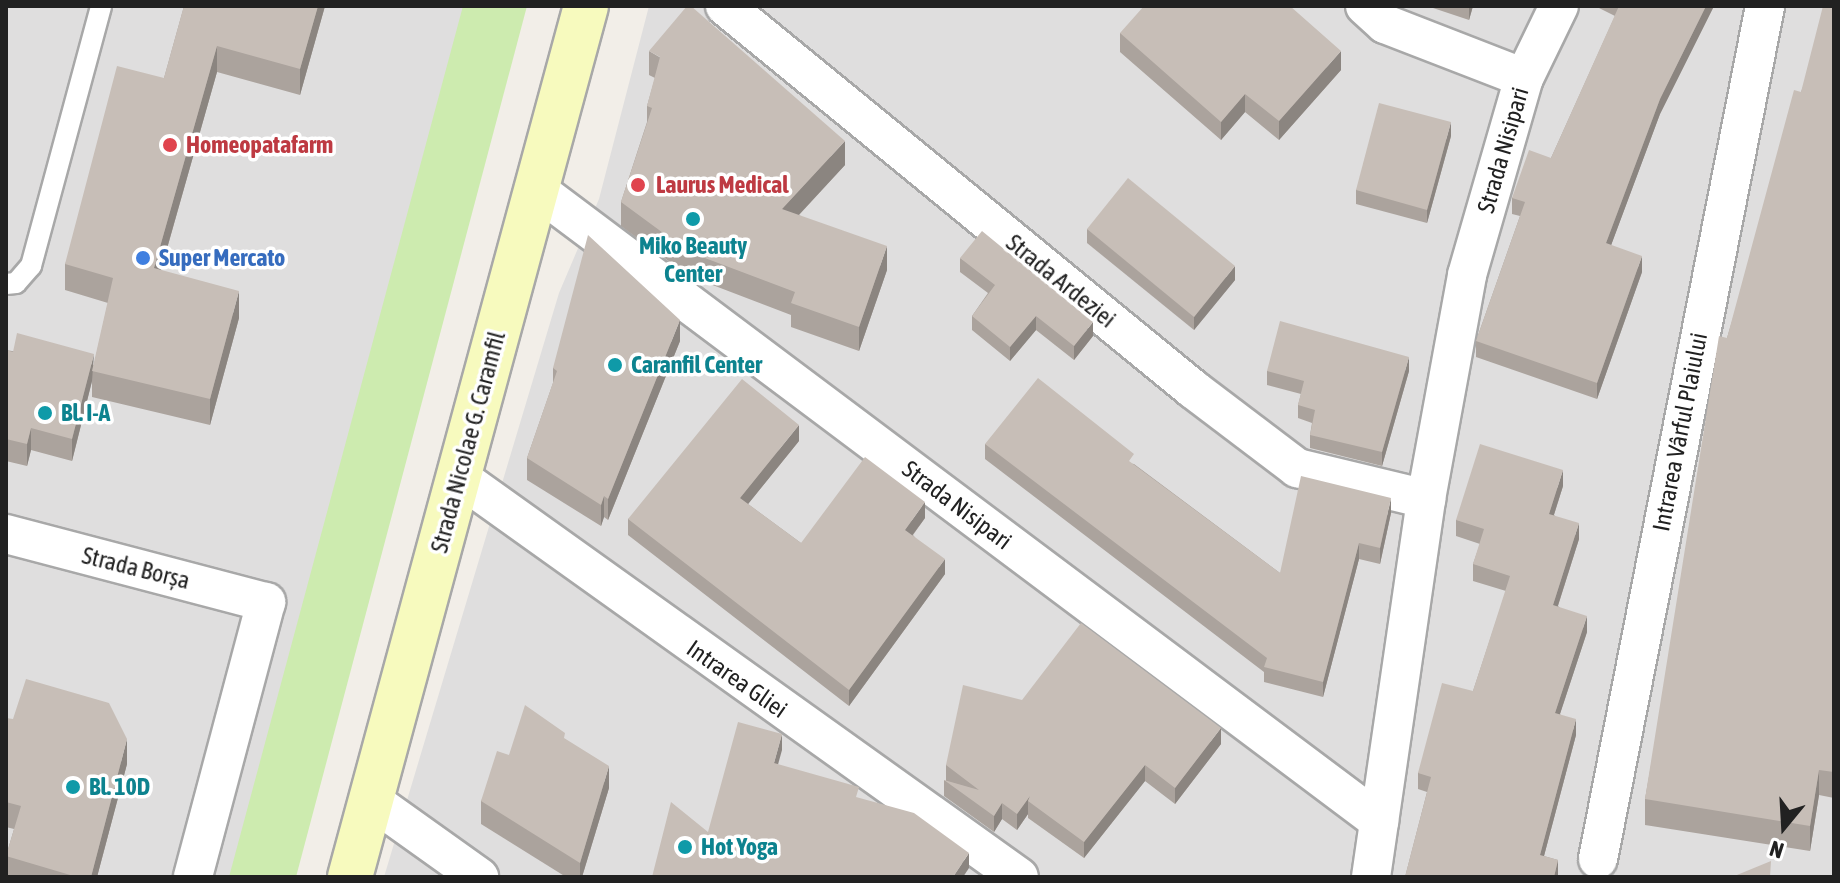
<!DOCTYPE html>
<html>
<head>
<meta charset="utf-8">
<style>
  body { margin:0 }
  #map { position:relative; width:1840px; height:883px; overflow:hidden; background:#f2eee8; font-family:"Asap Condensed",sans-serif }
  div>[style] { position:absolute }
  .residential>* { inset:0; background:#dfdede }
  .grass>* { inset:0; background:#cdebaf }
  .roads { filter:drop-shadow(2px 0 #a8a8a8) drop-shadow(-2px 0 #a8a8a8) drop-shadow(0 2px #a8a8a8) drop-shadow(0 -2px #a8a8a8) }
  .service>* { height:20px; margin:-10px; padding:0 10px; transform-origin:10px; border-radius:10px; background:#fff }
  .minor>* { height:38px; margin:-19px; padding:0 19px; transform-origin:19px; border-radius:19px; background:#fff }
  .secondary>* { height:44px; margin:-22px; padding:0 22px; transform-origin:22px; border-radius:22px; background:#f7fabe }
  .wall>* { inset:0; background:#aba39d }
  .shaded-wall>* { inset:0; background:#8b8580 }
  .building>* { inset:0; background:#c7beb7 }
  .dots>* { width:22px; height:22px; translate:-50% -50%; box-sizing:border-box; border:4px solid #fff; border-radius:50% }
  span { translate:-50% -50%; white-space:nowrap; text-align:center; line-height:1.15; -webkit-text-stroke:7px #fff; paint-order:stroke }
  .health-label { font-size:24px; color:#be3a42; font-weight:700 }
  .left { translate:0 -50%; text-align:left }
  .street-label { font-size:24px; color:#212121 }
  .culture-label { font-size:24px; color:#0d838f; font-weight:700 }
  .shop-label { font-size:24px; color:#366cbe; font-weight:700 }
  .frame { position:absolute; inset:0; border:8px solid #212121; pointer-events:none }
  .north { position:absolute; left:1744px; top:787px; width:80px; height:80px; -webkit-text-stroke:6px #fff; paint-order:stroke; rotate:198deg; font-size:22px; font-weight:700; line-height:32px; text-align:center; color:#212121 }
  .north::after { content:''; display:block; margin:auto; width:28px; height:36px; background:#212121; clip-path:polygon(50% 0,100% 100%,50% 72%,0 100%) }
</style>
</head>
<body>
<div id="map">
  <div class="residential">
    <i style="clip-path:polygon(6px 6px,511px 6px,273px 877px,6px 877px)"></i>
    <i style="clip-path:polygon(649px 6px,1834px 6px,1834px 877px,384px 877px,559px 293px,599px 199px)"></i>
  </div>
  <div class="grass">
    <i style="clip-path:polygon(463px 6px,527px 6px,296px 877px,229px 877px)"></i>
  </div>
  <div class="roads">
    <div class="service">
      <i style="left:6px;top:284px;width:10px;rotate:-6deg"></i>
      <i style="left:16px;top:283px;width:23px;rotate:-49deg"></i>
      <i style="left:31px;top:266px;width:269px;rotate:-74.9deg"></i>
    </div>
    <div class="minor">
      <i style="left:725px;top:6px;width:605px;rotate:39.3deg"></i>
      <i style="left:1193px;top:389px;width:131px;rotate:37.2deg"></i>
      <i style="left:1297px;top:468px;width:133px;rotate:13.5deg"></i>
      <i style="left:1365px;top:6px;width:27px;rotate:42deg"></i>
      <i style="left:1385px;top:24px;width:149px;rotate:21.2deg"></i>
      <i style="left:536px;top:189px;width:1054px;rotate:36.86deg"></i>
      <i style="left:459px;top:477px;width:688px;rotate:35.54deg"></i>
      <i style="left:6px;top:534px;width:269px;rotate:14.7deg"></i>
      <i style="left:266px;top:602px;width:285px;rotate:104.9deg"></i>
      <i style="left:371px;top:800px;width:133px;rotate:35.5deg"></i>
      <i style="left:1598px;top:859px;width:869px;rotate:-78.92deg"></i>
      <i style="left:1371px;top:877px;width:382px;rotate:-81.7deg"></i>
      <i style="left:1426px;top:499px;width:228px;rotate:-79.6deg"></i>
      <i style="left:1467px;top:275px;width:205px;rotate:-73.9deg"></i>
      <i style="left:1524px;top:78px;width:80px;rotate:-64.1deg"></i>
    </div>
    <div class="secondary">
      <i style="left:350px;top:877px;width:902px;rotate:-74.84deg"></i>
    </div>
  </div>
  <div class="wall">
    <i style="clip-path:polygon(184px 6px,325px 6px,300px 95px,217px 72px,161px 270px,239px 318px,210px 425px,92px 397px,92px 381px,72px 461px,31px 450px,27px 466px,6px 461px,6px 350px,94px 365px,108px 303px,65px 290px,65px 264px,164px 78px)"></i>
    <i style="clip-path:polygon(1427px 6px,1473px 6px,1469px 20px)"></i>
    <i style="clip-path:polygon(1595px 6px,1714px 6px,1660px 114px,1611px 245px,1642px 272px,1597px 399px,1476px 357px,1476px 341px,1520px 216px,1512px 214px,1512px 198px,1551px 158px,1615px 16px)"></i>
    <i style="clip-path:polygon(1834px 6px,1834px 798px,1819px 795px,1810px 851px,1645px 825px,1645px 799px,1727px 338px,1801px 92px)"></i>
    <i style="clip-path:polygon(1120px 33px,1341px 70px,1279px 140px,1245px 112px,1221px 140px,1120px 52px)"></i>
    <i style="clip-path:polygon(649px 51px,845px 165px,799px 215px,887px 270px,859px 351px,791px 327px,791px 315px,689px 276px,621px 226px,621px 202px,647px 122px,647px 106px,655px 78px,649px 75px)"></i>
    <i style="clip-path:polygon(1451px 136px,1427px 223px,1356px 204px,1356px 190px)"></i>
    <i style="clip-path:polygon(1087px 229px,1235px 280px,1194px 330px,1087px 243px)"></i>
    <i style="clip-path:polygon(960px 258px,1093px 336px,1074px 360px,1036px 330px,1010px 361px,972px 330px,972px 316px,988px 293px,960px 272px)"></i>
    <i style="clip-path:polygon(680px 341px,608px 520px,604px 517px,601px 526px,527px 480px,527px 458px,553px 383px,553px 368px)"></i>
    <i style="clip-path:polygon(1267px 371px,1409px 371px,1382px 466px,1310px 448px,1310px 435px,1312px 423px,1298px 418px,1298px 405px,1301px 394px,1267px 385px)"></i>
    <i style="clip-path:polygon(799px 441px,748px 504px,801px 543px,925px 518px,913px 535px,945px 574px,849px 706px,628px 535px,628px 519px)"></i>
    <i style="clip-path:polygon(985px 444px,1134px 464px,1280px 573px,1391px 513px,1380px 564px,1359px 559px,1323px 697px,1264px 682px,1264px 672px,985px 459px)"></i>
    <i style="clip-path:polygon(1563px 486px,1554px 515px,1579px 539px,1558px 606px,1587px 632px,1560px 714px,1576px 735px,1544px 856px,1558px 860px,1558px 877px,1405px 877px,1427px 792px,1418px 789px,1418px 773px,1473px 691px,1506px 591px,1473px 581px,1473px 564px,1480px 544px,1456px 536px,1456px 520px)"></i>
    <i style="clip-path:polygon(1022px 700px,1221px 744px,1175px 804px,1145px 781px,1084px 858px,1028px 818px,1028px 814px,1017px 830px,1002px 819px,994px 832px,944px 796px,944px 780px,946px 781px,946px 765px)"></i>
    <i style="clip-path:polygon(6px 718px,127px 764px,97px 877px,6px 877px,6px 856px,14px 829px,6px 827px)"></i>
    <i style="clip-path:polygon(565px 739px,609px 788px,582px 877px,566px 877px,481px 824px,481px 801px,509px 755px)"></i>
  </div>
  <div class="shaded-wall">
    <i style="clip-path:polygon(318px 6px,325px 6px,300px 95px,300px 69px)"></i>
    <i style="clip-path:polygon(1469px 6px,1473px 6px,1469px 20px)"></i>
    <i style="clip-path:polygon(1706px 6px,1714px 6px,1660px 114px,1606px 259px,1606px 243px,1660px 99px)"></i>
    <i style="clip-path:polygon(217px 46px,217px 72px,154px 294px,154px 268px)"></i>
    <i style="clip-path:polygon(1341px 51px,1341px 70px,1279px 140px,1279px 121px)"></i>
    <i style="clip-path:polygon(1245px 94px,1245px 112px,1221px 140px,1221px 122px)"></i>
    <i style="clip-path:polygon(1451px 122px,1451px 136px,1427px 223px,1427px 210px)"></i>
    <i style="clip-path:polygon(845px 141px,845px 165px,782px 233px,782px 209px)"></i>
    <i style="clip-path:polygon(887px 246px,887px 270px,859px 351px,859px 327px)"></i>
    <i style="clip-path:polygon(1642px 256px,1642px 272px,1597px 399px,1597px 383px)"></i>
    <i style="clip-path:polygon(1235px 266px,1235px 280px,1194px 330px,1194px 317px)"></i>
    <i style="clip-path:polygon(239px 291px,239px 318px,210px 425px,210px 399px)"></i>
    <i style="clip-path:polygon(1036px 316px,1036px 330px,1010px 361px,1010px 347px)"></i>
    <i style="clip-path:polygon(680px 320px,680px 341px,608px 520px,608px 499px)"></i>
    <i style="clip-path:polygon(1093px 322px,1093px 336px,1074px 360px,1074px 346px)"></i>
    <i style="clip-path:polygon(94px 354px,92px 381px,72px 461px,72px 439px)"></i>
    <i style="clip-path:polygon(1409px 357px,1409px 371px,1382px 466px,1382px 452px)"></i>
    <i style="clip-path:polygon(799px 425px,799px 441px,740px 514px,740px 498px)"></i>
    <i style="clip-path:polygon(31px 428px,31px 450px,27px 466px,27px 444px)"></i>
    <i style="clip-path:polygon(1563px 470px,1563px 486px,1549px 530px,1549px 514px)"></i>
    <i style="clip-path:polygon(604px 496px,604px 517px,601px 526px,601px 505px)"></i>
    <i style="clip-path:polygon(1391px 498px,1391px 513px,1380px 564px,1380px 548px)"></i>
    <i style="clip-path:polygon(925px 502px,925px 518px,905px 545px,905px 530px)"></i>
    <i style="clip-path:polygon(1579px 523px,1579px 539px,1553px 621px,1553px 605px)"></i>
    <i style="clip-path:polygon(1359px 543px,1359px 559px,1323px 697px,1323px 682px)"></i>
    <i style="clip-path:polygon(945px 559px,945px 574px,849px 706px,849px 690px)"></i>
    <i style="clip-path:polygon(1587px 616px,1587px 632px,1555px 729px,1555px 713px)"></i>
    <i style="clip-path:polygon(1576px 719px,1576px 735px,1540px 871px,1540px 855px)"></i>
    <i style="clip-path:polygon(1221px 728px,1221px 744px,1175px 804px,1175px 788px)"></i>
    <i style="clip-path:polygon(782px 734px,782px 750px,774px 779px,774px 763px)"></i>
    <i style="clip-path:polygon(127px 739px,127px 764px,97px 877px,91px 877px)"></i>
    <i style="clip-path:polygon(1145px 765px,1145px 781px,1084px 858px,1084px 842px)"></i>
    <i style="clip-path:polygon(609px 766px,609px 788px,582px 877px,580px 877px,580px 863px)"></i>
    <i style="clip-path:polygon(1819px 770px,1819px 795px,1810px 851px,1810px 826px)"></i>
    <i style="clip-path:polygon(1030px 796px,1028px 801px,1028px 814px,1017px 830px,1017px 814px)"></i>
    <i style="clip-path:polygon(1002px 803px,1002px 819px,994px 832px,994px 816px)"></i>
    <i style="clip-path:polygon(969px 853px,969px 868px,963px 877px,953px 877px)"></i>
    <i style="clip-path:polygon(1558px 860px,1558px 877px,1554px 877px)"></i>
  </div>
  <div class="building">
    <i style="clip-path:polygon(184px 6px,318px 6px,300px 69px,217px 46px,154px 268px,239px 291px,210px 399px,92px 371px,113px 278px,65px 264px,117px 66px,164px 78px)"></i>
    <i style="clip-path:polygon(687px 6px,691px 6px,845px 141px,782px 209px,887px 246px,859px 327px,791px 303px,795px 292px,689px 252px,621px 202px,652px 108px,647px 106px,660px 57px,649px 51px)"></i>
    <i style="clip-path:polygon(1144px 6px,1290px 6px,1341px 51px,1279px 121px,1245px 94px,1221px 122px,1120px 33px)"></i>
    <i style="clip-path:polygon(1619px 6px,1706px 6px,1660px 99px,1606px 243px,1642px 256px,1597px 383px,1476px 341px,1525px 202px,1512px 198px,1529px 150px,1551px 158px)"></i>
    <i style="clip-path:polygon(1823px 6px,1834px 6px,1834px 772px,1819px 770px,1810px 826px,1645px 799px,1719px 336px,1727px 338px,1794px 90px,1801px 92px)"></i>
    <i style="clip-path:polygon(1379px 103px,1451px 122px,1427px 210px,1356px 190px)"></i>
    <i style="clip-path:polygon(1128px 178px,1235px 266px,1194px 317px,1087px 229px)"></i>
    <i style="clip-path:polygon(982px 231px,1093px 322px,1074px 346px,1036px 316px,1010px 347px,972px 316px,995px 285px,960px 258px)"></i>
    <i style="clip-path:polygon(588px 235px,680px 320px,608px 499px,604px 496px,601px 505px,527px 458px,557px 371px,553px 368px)"></i>
    <i style="clip-path:polygon(1280px 321px,1409px 357px,1382px 452px,1310px 435px,1315px 410px,1298px 405px,1304px 381px,1267px 371px)"></i>
    <i style="clip-path:polygon(17px 333px,94px 354px,72px 439px,31px 428px,27px 444px,6px 439px,6px 350px,13px 352px)"></i>
    <i style="clip-path:polygon(1038px 378px,1134px 454px,1129px 461px,1280px 573px,1301px 476px,1391px 498px,1380px 548px,1359px 543px,1323px 682px,1264px 667px,1267px 658px,985px 444px)"></i>
    <i style="clip-path:polygon(742px 379px,799px 425px,740px 498px,801px 543px,865px 457px,925px 502px,905px 530px,945px 559px,849px 690px,628px 519px)"></i>
    <i style="clip-path:polygon(1480px 444px,1563px 470px,1549px 514px,1579px 523px,1553px 605px,1587px 616px,1555px 713px,1576px 719px,1540px 855px,1558px 860px,1554px 877px,1405px 877px,1431px 777px,1418px 773px,1442px 683px,1473px 691px,1510px 576px,1473px 564px,1484px 529px,1456px 520px)"></i>
    <i style="clip-path:polygon(1081px 623px,1221px 728px,1175px 788px,1145px 765px,1084px 842px,1028px 801px,1030px 796px,1017px 814px,1002px 803px,994px 816px,944px 780px,979px 790px,946px 765px,963px 685px,1022px 700px)"></i>
    <i style="clip-path:polygon(26px 679px,109px 703px,127px 739px,91px 877px,77px 877px,6px 856px,21px 806px,6px 802px,6px 718px,13px 719px)"></i>
    <i style="clip-path:polygon(525px 705px,565px 733px,564px 738px,609px 766px,580px 863px,481px 801px,497px 751px,509px 755px)"></i>
    <i style="clip-path:polygon(738px 722px,782px 734px,774px 763px,859px 787px,856px 797px,914px 813px,969px 853px,953px 877px,652px 877px,671px 802px,708px 832px)"></i>
    <i style="clip-path:polygon(1771px 861px,1770px 877px,1732px 877px)"></i>
  </div>
  <div class="dots">
    <i style="left:170px;top:145px;background:#e0444e"></i>
    <i style="left:638px;top:185px;background:#e0444e"></i>
    <i style="left:693px;top:219px;background:#0f9aa8"></i>
    <i style="left:143px;top:258px;background:#3f7fe0"></i>
    <i style="left:615px;top:365px;background:#0f9aa8"></i>
    <i style="left:45px;top:413px;background:#0f9aa8"></i>
    <i style="left:73px;top:787px;background:#0f9aa8"></i>
    <i style="left:685px;top:847px;background:#0f9aa8"></i>
  </div>
  <div class="health-label">
    <span class="left" style="left:186px;top:145px">Homeopatafarm</span>
    <span class="left" style="left:656px;top:185px">Laurus Medical</span>
  </div>
  <div class="street-label">
    <span style="left:1503px;top:150px;rotate:-74deg">Strada Nisipari</span>
    <span style="left:1061px;top:281px;rotate:39deg">Strada Ardeziei</span>
    <span style="left:1680px;top:432px;rotate:-79deg">Intrarea Vârful Plaiului</span>
    <span style="left:468px;top:442px;rotate:-75deg">Strada Nicolae G. Caramfil</span>
    <span style="left:957px;top:505px;rotate:37deg">Strada Nisipari</span>
    <span style="left:136px;top:568px;rotate:14deg">Strada Borșa</span>
    <span style="left:737px;top:679px;rotate:35deg">Intrarea Gliei</span>
  </div>
  <div class="culture-label">
    <span style="left:693px;top:260px">Miko Beauty<br>Center</span>
    <span class="left" style="left:631px;top:365px">Caranfil Center</span>
    <span class="left" style="left:61px;top:413px">Bl. I-A</span>
    <span class="left" style="left:89px;top:787px">Bl. 10D</span>
    <span class="left" style="left:701px;top:847px">Hot Yoga</span>
  </div>
  <div class="shop-label">
    <span class="left" style="left:159px;top:258px">Super Mercato</span>
  </div>
  <div class="frame"></div>
  <div class="north">N</div>
</div>
</body>
</html>
